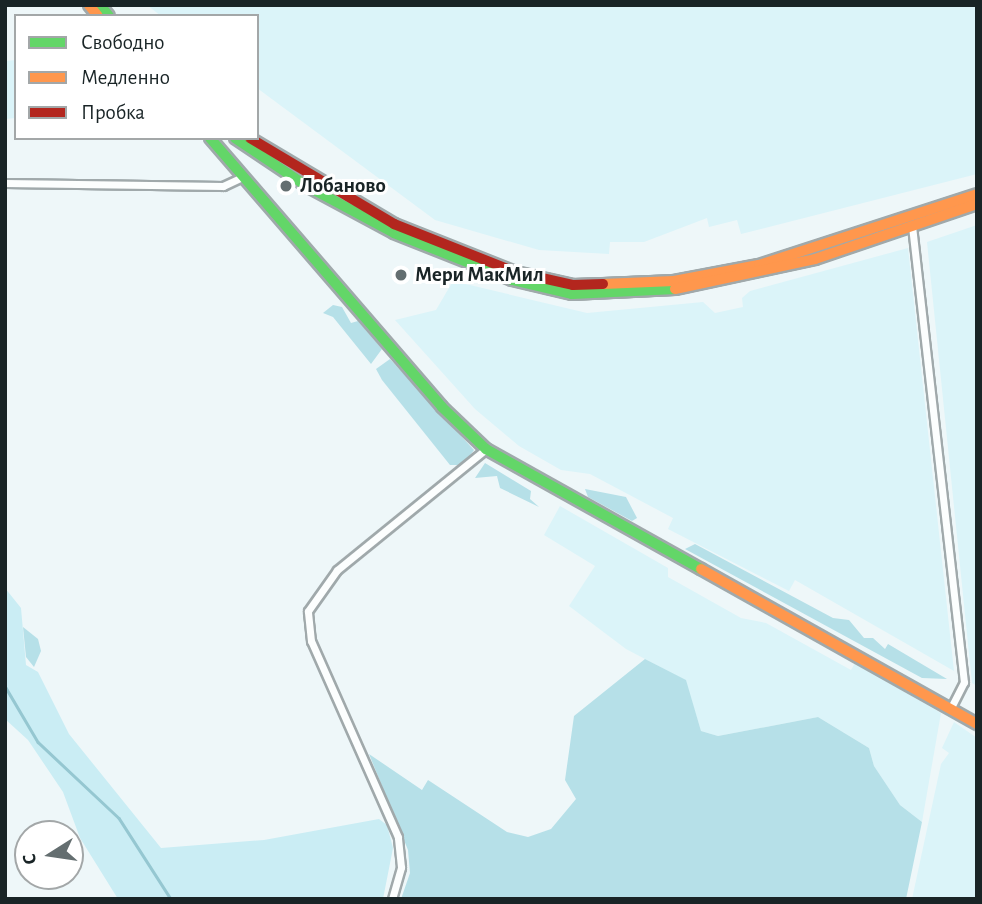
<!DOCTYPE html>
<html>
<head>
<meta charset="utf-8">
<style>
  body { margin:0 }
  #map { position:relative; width:982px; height:904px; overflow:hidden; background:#eef7f9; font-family:"Alegreya Sans",sans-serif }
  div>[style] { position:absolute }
  .built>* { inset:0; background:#dbf4f9 }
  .green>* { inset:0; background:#caedf4 }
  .forest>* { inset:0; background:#b6e0e8 }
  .stream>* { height:2.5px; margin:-1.25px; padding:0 1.25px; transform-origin:1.25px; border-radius:1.25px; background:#95c7d1 }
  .roads { filter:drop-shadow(2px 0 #a0a9ab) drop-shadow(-2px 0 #a0a9ab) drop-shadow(0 2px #a0a9ab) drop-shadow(0 -2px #a0a9ab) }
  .street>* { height:7px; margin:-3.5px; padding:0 3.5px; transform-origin:3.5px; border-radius:3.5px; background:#fcfefe }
  .fast>* { height:10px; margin:-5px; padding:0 5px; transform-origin:5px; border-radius:5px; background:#63d668 }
  .slow>* { height:10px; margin:-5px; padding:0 5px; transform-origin:5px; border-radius:5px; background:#ff974d }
  .jam>* { height:10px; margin:-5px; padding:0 5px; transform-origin:5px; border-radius:5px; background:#b3261e }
  .dots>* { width:19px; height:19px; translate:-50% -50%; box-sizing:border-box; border:4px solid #fff; border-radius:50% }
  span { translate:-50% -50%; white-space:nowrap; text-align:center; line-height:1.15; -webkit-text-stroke:6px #fff; paint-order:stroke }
  .poi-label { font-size:21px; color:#192426; font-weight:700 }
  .left { translate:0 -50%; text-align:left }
  .frame { position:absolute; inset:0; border:7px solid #192426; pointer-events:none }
  .legend { position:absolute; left:14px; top:14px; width:245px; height:126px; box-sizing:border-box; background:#fff; border:2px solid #a3a7a8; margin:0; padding:9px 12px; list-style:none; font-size:21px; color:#192426 }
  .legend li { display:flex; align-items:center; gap:14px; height:35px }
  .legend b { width:35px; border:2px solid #a3a7a8 }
  .north { position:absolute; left:14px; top:820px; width:70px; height:70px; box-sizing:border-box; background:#fff; border:2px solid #a3a7a8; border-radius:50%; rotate:258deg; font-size:19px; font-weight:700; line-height:28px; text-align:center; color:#192426 }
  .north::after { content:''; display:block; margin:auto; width:24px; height:32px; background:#646e70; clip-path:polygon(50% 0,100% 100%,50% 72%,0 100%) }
</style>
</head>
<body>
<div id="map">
  <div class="built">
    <i style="clip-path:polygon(147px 5px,977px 5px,977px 174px,741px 234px,737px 220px,709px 227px,707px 218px,644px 242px,610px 242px,609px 254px,539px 250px,435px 220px,257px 88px,257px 16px,161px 16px)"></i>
    <i style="clip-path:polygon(16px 60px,16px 118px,5px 119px,5px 61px)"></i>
    <i style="clip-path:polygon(977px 225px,977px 686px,972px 683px,927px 242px)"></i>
    <i style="clip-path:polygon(908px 248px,954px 671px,795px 580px,789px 591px,668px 529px,673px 518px,590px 474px,561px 470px,519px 446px,475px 409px,395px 320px,436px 310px,453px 281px,587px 313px,703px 302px,715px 313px,743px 307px,742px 298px,750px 291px)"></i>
    <i style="clip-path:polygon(560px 506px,668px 568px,668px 577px,741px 618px,766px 623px,851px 670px,855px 663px,941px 713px,922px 822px,900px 805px,874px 766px,869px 748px,818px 717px,718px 736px,701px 731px,685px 680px,626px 649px,569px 606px,595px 566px,544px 535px)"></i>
    <i style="clip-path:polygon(954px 722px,977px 738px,977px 899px,912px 899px,941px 764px,949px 753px,942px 748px)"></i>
  </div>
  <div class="green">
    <i style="clip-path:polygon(5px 588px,21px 608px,26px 665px,38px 672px,69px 734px,161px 848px,264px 840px,379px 819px,387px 825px,393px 848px,383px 899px,118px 899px,80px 838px,63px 792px,28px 740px,5px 719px)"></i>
  </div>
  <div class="forest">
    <i style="clip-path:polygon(333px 305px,342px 307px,351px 323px,358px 321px,382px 349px,371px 364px,333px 317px,323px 313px)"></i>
    <i style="clip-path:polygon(390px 359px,474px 450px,463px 465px,450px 465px,382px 380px,376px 369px)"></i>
    <i style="clip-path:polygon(485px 463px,531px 491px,530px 499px,539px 507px,500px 488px,497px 476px,475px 478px)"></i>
    <i style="clip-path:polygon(585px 489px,626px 497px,637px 518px,632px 521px,588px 497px)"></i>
    <i style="clip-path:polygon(695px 544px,833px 618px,849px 620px,864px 638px,873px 638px,885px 649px,888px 644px,947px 679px,922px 678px,685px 549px)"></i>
    <i style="clip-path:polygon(23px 627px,38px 639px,41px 651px,34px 667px,26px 657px)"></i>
    <i style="clip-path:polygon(645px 659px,686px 680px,701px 731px,718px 736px,818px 717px,869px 748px,874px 766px,900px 805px,922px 822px,906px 899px,401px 899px,410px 873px,408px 850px,369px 754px,422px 790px,428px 780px,507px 832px,528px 837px,551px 829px,576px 799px,565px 780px,574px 716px)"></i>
  </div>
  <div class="stream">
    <i style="left:5px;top:686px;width:65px;rotate:59.5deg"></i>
    <i style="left:38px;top:742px;width:111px;rotate:43.2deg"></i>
    <i style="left:119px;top:818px;width:96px;rotate:57.3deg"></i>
  </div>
  <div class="roads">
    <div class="street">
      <i style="left:5px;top:183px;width:218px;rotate:0.8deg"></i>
      <i style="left:223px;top:186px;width:21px;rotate:-25deg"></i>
      <i style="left:912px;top:226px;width:459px;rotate:83.5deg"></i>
      <i style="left:964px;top:682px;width:29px;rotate:117deg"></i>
      <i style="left:392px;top:899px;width:33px;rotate:-74deg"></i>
      <i style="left:401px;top:867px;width:30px;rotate:-96deg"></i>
      <i style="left:398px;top:837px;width:214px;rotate:-113.9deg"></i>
      <i style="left:311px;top:641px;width:30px;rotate:-96deg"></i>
      <i style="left:308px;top:611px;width:50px;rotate:-54.7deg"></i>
      <i style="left:337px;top:570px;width:192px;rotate:-39.1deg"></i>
    </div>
    <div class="fast">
      <i style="left:100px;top:5px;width:14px;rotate:51deg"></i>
      <i style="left:210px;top:138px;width:355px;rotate:49.2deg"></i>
      <i style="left:442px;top:407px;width:61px;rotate:43.7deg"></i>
      <i style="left:486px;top:449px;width:246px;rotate:29.2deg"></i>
      <i style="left:235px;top:138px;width:84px;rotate:33.9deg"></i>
      <i style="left:305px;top:185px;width:101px;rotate:28.3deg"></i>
      <i style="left:394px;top:233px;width:127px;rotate:21.7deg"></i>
      <i style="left:512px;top:280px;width:62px;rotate:13.1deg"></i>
      <i style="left:572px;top:294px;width:103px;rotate:-2.8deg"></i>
    </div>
    <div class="slow">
      <i style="left:89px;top:5px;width:14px;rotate:51deg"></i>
      <i style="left:603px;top:284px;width:71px;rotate:-2.4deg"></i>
      <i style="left:674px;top:281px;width:86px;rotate:-10.7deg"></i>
      <i style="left:759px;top:265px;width:229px;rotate:-18deg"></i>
      <i style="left:675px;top:289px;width:143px;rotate:-12.1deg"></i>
      <i style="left:815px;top:259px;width:171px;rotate:-18.8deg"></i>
      <i style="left:701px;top:569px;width:317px;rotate:29.3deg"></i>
    </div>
    <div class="jam">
      <i style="left:250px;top:138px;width:168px;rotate:30.8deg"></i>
      <i style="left:394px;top:224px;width:130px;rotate:21.6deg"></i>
      <i style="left:515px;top:272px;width:59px;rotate:12.6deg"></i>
      <i style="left:573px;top:285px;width:30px;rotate:-2deg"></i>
    </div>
  </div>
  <div class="dots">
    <i style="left:286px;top:186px;background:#646e70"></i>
    <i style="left:401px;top:275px;background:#646e70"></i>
  </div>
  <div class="poi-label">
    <span class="left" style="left:300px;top:186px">Лобаново</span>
    <span class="left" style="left:415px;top:275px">Мери МакМил</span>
  </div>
  <div class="frame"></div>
  <ul class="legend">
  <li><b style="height:9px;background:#63d668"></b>Свободно</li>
  <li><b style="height:9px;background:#ff974d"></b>Медленно</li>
  <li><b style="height:9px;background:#b3261e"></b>Пробка</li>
  </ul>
  <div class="north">С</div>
</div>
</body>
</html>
